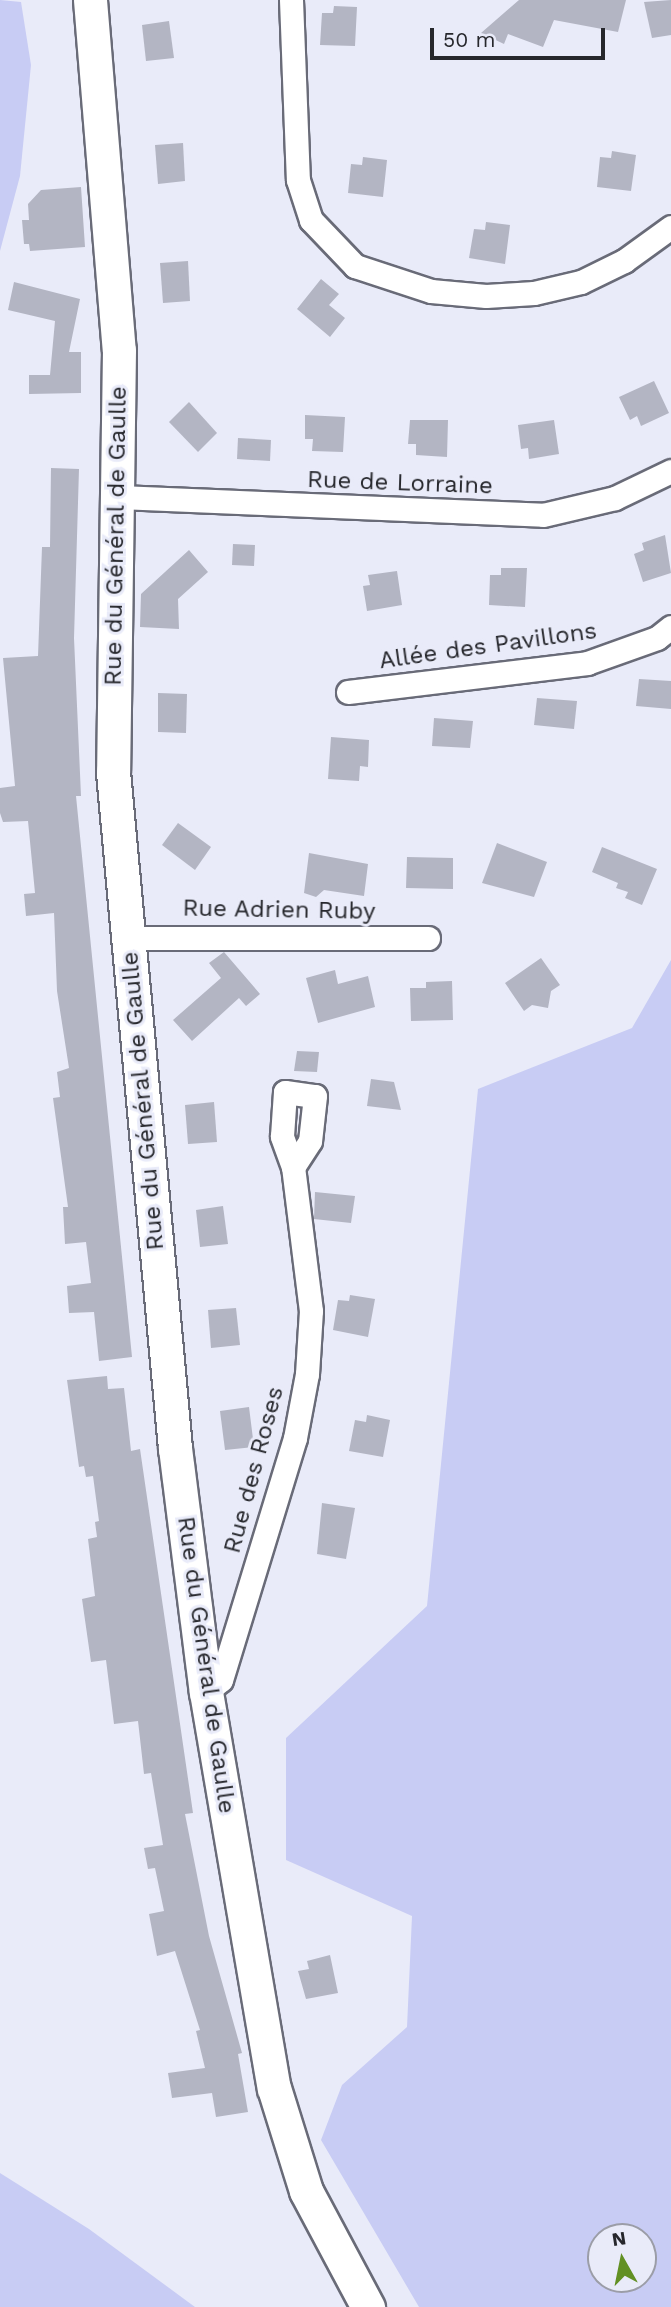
<!DOCTYPE html>
<html>
<head>
<meta charset="utf-8">
<style>
  body { margin:0 }
  #map { position:relative; width:671px; height:2307px; overflow:hidden; background:#e9ebf9; font-family:"Work Sans",sans-serif }
  div>[style] { position:absolute }
  .green>* { inset:0; background:#c8ccf4 }
  .building>* { inset:0; background:#b3b5c3 }
  .roads { filter:drop-shadow(2px 0 #696b78) drop-shadow(-2px 0 #696b78) drop-shadow(0 2px #696b78) drop-shadow(0 -2px #696b78) }
  .minor>* { height:23px; margin:-11.5px; padding:0 11.5px; transform-origin:11.5px; border-radius:11.5px; background:#fff }
  .secondary>* { height:33px; margin:-16.5px; padding:0 16.5px; transform-origin:16.5px; border-radius:16.5px; background:#fff }
  span { translate:-50% -50%; white-space:nowrap; text-align:center; line-height:1.15; -webkit-text-stroke:6px #e9ebf9; paint-order:stroke }
  .street-label { font-size:24px; color:#26272c }
  .north { position:absolute; left:587px; top:2223px; width:70px; height:70px; box-sizing:border-box; background:#e9ebf9; border:2px solid #9b9da7; border-radius:50%; rotate:351deg; font-size:19px; font-weight:700; line-height:28px; text-align:center; color:#26272c }
  .north::after { content:''; display:block; margin:auto; width:24px; height:32px; background:#629024; clip-path:polygon(50% 0,100% 100%,50% 72%,0 100%) }
  .scale { position:absolute; left:430px; top:28px; width:175px; height:32px; box-sizing:border-box; border:4px solid #26272c; border-top:0; padding-left:9px; font-size:21px; line-height:24px; white-space:nowrap; color:#26272c; -webkit-text-stroke:5px #e9ebf9; paint-order:stroke }
</style>
</head>
<body>
<div id="map">
  <div class="green">
    <i style="clip-path:polygon(0 0,21px 2px,31px 65px,20px 176px,0 251px)"></i>
    <i style="clip-path:polygon(evenodd,671px 960px,671px 2307px,419px 2307px,321px 2140px,342px 2085px,407px 2027px,412px 1916px,286px 1860px,286px 1738px,427px 1606px,478px 1089px,632px 1028px,671px 960px,601px 2237px,643px 2237px,643px 2279px,601px 2279px,601px 2237px)"></i>
    <i style="clip-path:polygon(0 2173px,89px 2229px,195px 2307px,0 2307px)"></i>
  </div>
  <div class="building">
    <i style="clip-path:polygon(519px 0,626px 0,618px 32px,554px 20px,543px 47px,508px 34px,504px 44px,481px 33px)"></i>
    <i style="clip-path:polygon(671px 0,671px 35px,652px 38px,644px 2px)"></i>
    <i style="clip-path:polygon(334px 6px,357px 7px,355px 46px,320px 45px,322px 13px,333px 13px)"></i>
    <i style="clip-path:polygon(169px 21px,174px 58px,146px 61px,142px 25px)"></i>
    <i style="clip-path:polygon(183px 143px,185px 181px,158px 184px,155px 145px)"></i>
    <i style="clip-path:polygon(612px 151px,636px 155px,631px 191px,597px 187px,600px 157px,611px 158px)"></i>
    <i style="clip-path:polygon(363px 157px,387px 160px,383px 197px,348px 193px,351px 164px,362px 165px)"></i>
    <i style="clip-path:polygon(81px 187px,85px 247px,30px 251px,29px 244px,24px 244px,22px 220px,29px 220px,28px 204px,41px 190px)"></i>
    <i style="clip-path:polygon(486px 222px,510px 225px,505px 264px,469px 258px,474px 229px,485px 230px)"></i>
    <i style="clip-path:polygon(188px 261px,190px 301px,163px 303px,160px 263px)"></i>
    <i style="clip-path:polygon(321px 279px,339px 294px,329px 305px,345px 318px,330px 337px,297px 309px)"></i>
    <i style="clip-path:polygon(14px 282px,80px 299px,69px 352px,81px 352px,81px 393px,29px 394px,29px 375px,50px 375px,55px 321px,8px 310px)"></i>
    <i style="clip-path:polygon(654px 381px,669px 413px,641px 426px,637px 416px,630px 420px,619px 397px)"></i>
    <i style="clip-path:polygon(189px 402px,217px 433px,198px 452px,169px 422px)"></i>
    <i style="clip-path:polygon(305px 415px,345px 417px,343px 452px,312px 451px,313px 439px,305px 439px)"></i>
    <i style="clip-path:polygon(410px 420px,448px 420px,447px 457px,416px 455px,416px 444px,408px 444px)"></i>
    <i style="clip-path:polygon(554px 420px,559px 454px,529px 459px,528px 448px,521px 449px,518px 425px)"></i>
    <i style="clip-path:polygon(238px 438px,271px 440px,270px 461px,237px 459px)"></i>
    <i style="clip-path:polygon(51px 468px,79px 469px,74px 638px,81px 796px,76px 796px,132px 1357px,99px 1361px,94px 1312px,69px 1313px,67px 1286px,91px 1283px,86px 1242px,65px 1244px,63px 1207px,68px 1207px,53px 1098px,60px 1097px,57px 1072px,69px 1068px,57px 991px,54px 913px,26px 916px,24px 894px,35px 893px,28px 821px,3px 822px,0 813px,0 788px,15px 786px,3px 658px,38px 656px,42px 547px,50px 547px)"></i>
    <i style="clip-path:polygon(665px 535px,671px 573px,643px 582px,634px 554px,644px 550px,642px 543px)"></i>
    <i style="clip-path:polygon(233px 544px,255px 545px,254px 566px,232px 565px)"></i>
    <i style="clip-path:polygon(189px 550px,208px 572px,178px 599px,179px 629px,140px 627px,141px 594px)"></i>
    <i style="clip-path:polygon(501px 568px,527px 568px,525px 607px,489px 605px,490px 575px,501px 575px)"></i>
    <i style="clip-path:polygon(397px 571px,402px 605px,367px 611px,363px 586px,370px 585px,368px 575px)"></i>
    <i style="clip-path:polygon(639px 679px,671px 681px,671px 709px,636px 706px)"></i>
    <i style="clip-path:polygon(158px 693px,187px 694px,186px 733px,158px 732px)"></i>
    <i style="clip-path:polygon(537px 698px,577px 701px,574px 729px,534px 725px)"></i>
    <i style="clip-path:polygon(434px 718px,473px 721px,470px 748px,432px 746px)"></i>
    <i style="clip-path:polygon(331px 737px,369px 740px,368px 767px,360px 766px,359px 781px,328px 779px)"></i>
    <i style="clip-path:polygon(178px 823px,211px 847px,195px 870px,162px 845px)"></i>
    <i style="clip-path:polygon(497px 843px,547px 862px,534px 897px,482px 883px)"></i>
    <i style="clip-path:polygon(602px 847px,657px 869px,642px 905px,625px 898px,628px 892px,616px 888px,618px 883px,592px 872px)"></i>
    <i style="clip-path:polygon(309px 853px,368px 864px,364px 896px,324px 890px,316px 897px,304px 893px)"></i>
    <i style="clip-path:polygon(407px 857px,453px 858px,453px 889px,406px 888px)"></i>
    <i style="clip-path:polygon(224px 952px,260px 994px,246px 1006px,239px 998px,192px 1041px,173px 1020px,221px 978px,209px 963px)"></i>
    <i style="clip-path:polygon(541px 958px,560px 985px,551px 991px,548px 1008px,532px 1005px,524px 1011px,505px 983px)"></i>
    <i style="clip-path:polygon(335px 970px,338px 984px,368px 976px,375px 1007px,318px 1023px,306px 978px)"></i>
    <i style="clip-path:polygon(452px 981px,453px 1020px,411px 1021px,410px 988px,426px 988px,426px 982px)"></i>
    <i style="clip-path:polygon(297px 1051px,319px 1052px,317px 1072px,294px 1071px)"></i>
    <i style="clip-path:polygon(371px 1079px,394px 1082px,401px 1110px,367px 1106px)"></i>
    <i style="clip-path:polygon(214px 1102px,217px 1142px,188px 1144px,185px 1105px)"></i>
    <i style="clip-path:polygon(315px 1192px,355px 1196px,351px 1223px,314px 1219px)"></i>
    <i style="clip-path:polygon(223px 1206px,228px 1244px,200px 1247px,196px 1210px)"></i>
    <i style="clip-path:polygon(350px 1295px,375px 1299px,368px 1337px,333px 1330px,338px 1300px,349px 1301px)"></i>
    <i style="clip-path:polygon(236px 1308px,240px 1345px,211px 1348px,208px 1310px)"></i>
    <i style="clip-path:polygon(107px 1376px,108px 1389px,124px 1388px,131px 1451px,140px 1449px,193px 1813px,185px 1814px,209px 1936px,242px 2053px,238px 2054px,248px 2112px,216px 2117px,212px 2093px,172px 2098px,168px 2073px,205px 2068px,196px 2031px,200px 2030px,175px 1951px,157px 1956px,149px 1914px,164px 1911px,155px 1868px,148px 1869px,144px 1848px,163px 1845px,151px 1773px,144px 1774px,138px 1721px,114px 1724px,106px 1660px,91px 1662px,82px 1599px,95px 1596px,88px 1539px,97px 1537px,95px 1522px,99px 1521px,93px 1476px,86px 1477px,84px 1466px,79px 1467px,67px 1380px)"></i>
    <i style="clip-path:polygon(249px 1407px,254px 1447px,225px 1450px,220px 1411px)"></i>
    <i style="clip-path:polygon(367px 1415px,390px 1420px,383px 1457px,349px 1451px,355px 1420px,366px 1422px)"></i>
    <i style="clip-path:polygon(322px 1503px,355px 1508px,346px 1559px,317px 1554px)"></i>
    <i style="clip-path:polygon(330px 1955px,338px 1993px,306px 1999px,298px 1971px,309px 1969px,307px 1961px)"></i>
  </div>
  <div class="roads">
    <div class="minor">
      <i style="left:291px;top:0;width:180px;rotate:87.8deg"></i>
      <i style="left:298px;top:180px;width:42px;rotate:72deg"></i>
      <i style="left:311px;top:220px;width:64px;rotate:46.3deg"></i>
      <i style="left:355px;top:266px;width:80px;rotate:18.2deg"></i>
      <i style="left:431px;top:291px;width:55px;rotate:5.2deg"></i>
      <i style="left:486px;top:296px;width:48px;rotate:-3.6deg"></i>
      <i style="left:534px;top:293px;width:48px;rotate:-13.2deg"></i>
      <i style="left:581px;top:282px;width:48px;rotate:-26deg"></i>
      <i style="left:624px;top:261px;width:58px;rotate:-35.9deg"></i>
      <i style="left:119px;top:497px;width:424px;rotate:2.4deg"></i>
      <i style="left:543px;top:515px;width:74px;rotate:-13.3deg"></i>
      <i style="left:615px;top:498px;width:62px;rotate:-25.7deg"></i>
      <i style="left:348px;top:692px;width:241px;rotate:-6.9deg"></i>
      <i style="left:587px;top:663px;width:74px;rotate:-19.7deg"></i>
      <i style="left:657px;top:638px;width:18px;rotate:-38deg"></i>
      <i style="left:129px;top:938px;width:299px"></i>
      <i style="left:206px;top:1692px;width:19px;rotate:-39deg"></i>
      <i style="left:221px;top:1680px;width:253px;rotate:-73deg"></i>
      <i style="left:295px;top:1438px;width:65px;rotate:-79.4deg"></i>
      <i style="left:307px;top:1374px;width:63px;rotate:-86.4deg"></i>
      <i style="left:311px;top:1311px;width:145px;rotate:-97.1deg"></i>
      <i style="left:293px;top:1167px;width:33px;rotate:-110deg"></i>
      <i style="left:282px;top:1136px;width:44px;rotate:-86.1deg"></i>
      <i style="left:285px;top:1092px;width:30px;rotate:8deg"></i>
      <i style="left:315px;top:1096px;width:45px;rotate:96.3deg"></i>
      <i style="left:310px;top:1141px;width:31px;rotate:123deg"></i>
    </div>
    <div class="secondary">
      <i style="left:90px;top:0;width:351px;rotate:85.3deg"></i>
      <i style="left:119px;top:350px;width:422px;rotate:90.8deg"></i>
      <i style="left:113px;top:772px;width:679px;rotate:84.76deg"></i>
      <i style="left:175px;top:1448px;width:246px;rotate:82.8deg"></i>
      <i style="left:206px;top:1692px;width:402px;rotate:80.3deg"></i>
      <i style="left:274px;top:2088px;width:108px;rotate:72.7deg"></i>
      <i style="left:306px;top:2191px;width:132px;rotate:61.9deg"></i>
    </div>
  </div>
  <div class="street-label">
    <span style="left:400px;top:483px;rotate:2deg">Rue de Lorraine</span>
    <span style="left:116px;top:536px;rotate:-89deg">Rue du Général de Gaulle</span>
    <span style="left:488px;top:646px;rotate:-8deg">Allée des Pavillons</span>
    <span style="left:279px;top:910px;rotate:1deg">Rue Adrien Ruby</span>
    <span style="left:143px;top:1101px;rotate:-95deg">Rue du Général de Gaulle</span>
    <span style="left:254px;top:1470px;rotate:-75deg">Rue des Roses</span>
    <span style="left:206px;top:1665px;rotate:82deg">Rue du Général de Gaulle</span>
  </div>
  <div class="north">N</div>
  <div class="scale">50 m</div>
</div>
</body>
</html>
